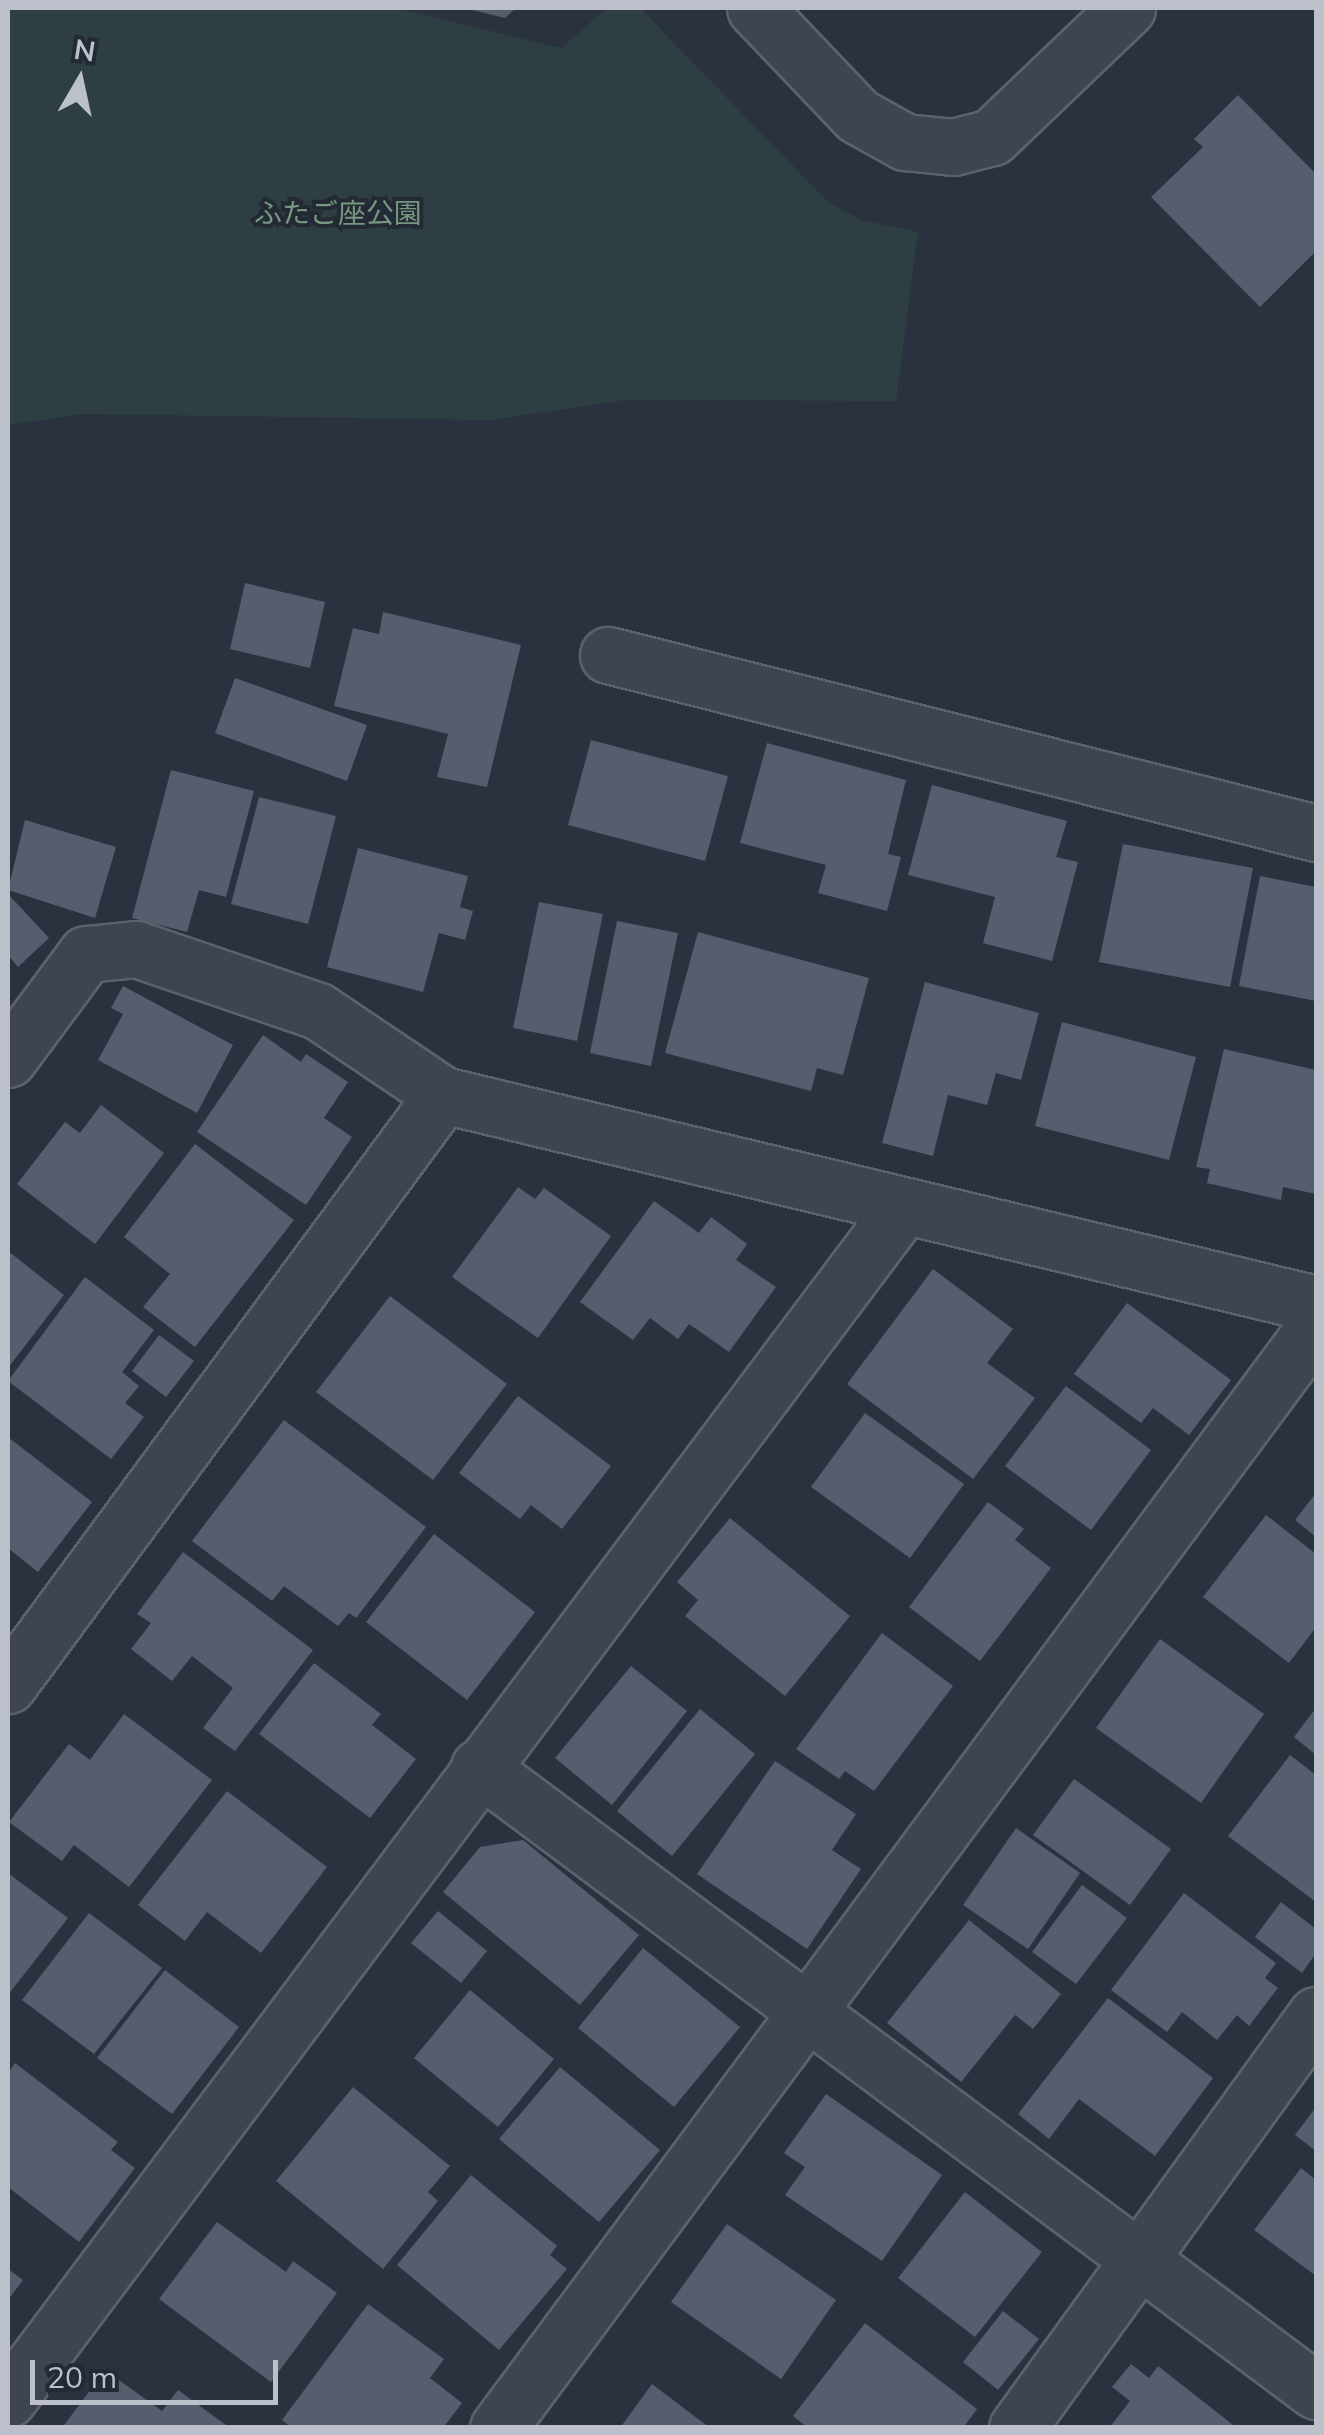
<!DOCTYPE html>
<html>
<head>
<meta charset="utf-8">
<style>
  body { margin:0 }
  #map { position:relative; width:1324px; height:2435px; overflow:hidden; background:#2a3240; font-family:Mulish,"Noto Sans JP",sans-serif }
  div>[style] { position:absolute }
  .green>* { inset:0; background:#2d3f42 }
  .building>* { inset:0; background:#565e6d }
  .roads { filter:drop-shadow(2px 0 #5c626d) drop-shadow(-2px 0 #5c626d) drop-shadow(0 2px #5c626d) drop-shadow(0 -2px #5c626d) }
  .minor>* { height:55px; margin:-27.5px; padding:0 27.5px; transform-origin:27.5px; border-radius:27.5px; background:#3e4450 }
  span { translate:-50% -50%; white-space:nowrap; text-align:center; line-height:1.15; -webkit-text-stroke:8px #232935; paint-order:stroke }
  .park-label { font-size:28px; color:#75987f }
  .frame { position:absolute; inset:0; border:10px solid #bbc0ca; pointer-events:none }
  .north { position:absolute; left:30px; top:30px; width:100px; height:100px; -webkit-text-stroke:8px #232935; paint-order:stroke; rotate:9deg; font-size:28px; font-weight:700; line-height:40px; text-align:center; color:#bbc0ca }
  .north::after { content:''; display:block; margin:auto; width:35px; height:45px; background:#bbc0ca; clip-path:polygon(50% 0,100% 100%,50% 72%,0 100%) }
  .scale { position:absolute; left:30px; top:2360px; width:248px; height:45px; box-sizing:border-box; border:5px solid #bbc0ca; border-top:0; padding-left:12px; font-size:30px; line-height:35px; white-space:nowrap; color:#bbc0ca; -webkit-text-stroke:8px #232935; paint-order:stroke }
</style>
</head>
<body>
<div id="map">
  <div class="green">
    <i style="clip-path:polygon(8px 8px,396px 8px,561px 48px,607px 8px,640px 8px,828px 202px,861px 220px,918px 232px,896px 401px,625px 400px,492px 420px,83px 414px,8px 425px)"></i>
  </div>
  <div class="building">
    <i style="clip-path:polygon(464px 8px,516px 8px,505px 18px)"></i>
    <i style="clip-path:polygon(1238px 95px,1316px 174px,1316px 251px,1260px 307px,1151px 197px,1203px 147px,1194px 139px)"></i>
    <i style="clip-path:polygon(245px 583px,325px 602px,310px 668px,230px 649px)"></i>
    <i style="clip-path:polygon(383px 612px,521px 645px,487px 787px,437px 777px,448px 734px,334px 706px,353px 628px,379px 634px)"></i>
    <i style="clip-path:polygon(235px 678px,367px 725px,347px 781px,215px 733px)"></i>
    <i style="clip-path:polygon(591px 740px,728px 776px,705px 861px,568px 825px)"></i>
    <i style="clip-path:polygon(767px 743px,906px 780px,888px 854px,901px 857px,887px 911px,818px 893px,826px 865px,740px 843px)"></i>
    <i style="clip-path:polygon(171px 770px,254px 791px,226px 897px,199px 890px,187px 932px,132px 918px)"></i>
    <i style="clip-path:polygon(932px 785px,1067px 821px,1056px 857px,1078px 862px,1052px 961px,983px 943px,995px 897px,908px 875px)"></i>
    <i style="clip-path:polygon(259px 797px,336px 816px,308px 924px,231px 904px)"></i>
    <i style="clip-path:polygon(25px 820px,116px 847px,95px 918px,8px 890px)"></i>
    <i style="clip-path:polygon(1123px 844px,1253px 868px,1230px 987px,1099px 962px)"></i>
    <i style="clip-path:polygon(358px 848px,468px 876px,460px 907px,473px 911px,465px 940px,439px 933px,423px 992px,327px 967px)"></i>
    <i style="clip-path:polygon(1260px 876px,1316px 887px,1316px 1001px,1239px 986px)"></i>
    <i style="clip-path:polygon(8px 894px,49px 938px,18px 967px,8px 955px)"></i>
    <i style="clip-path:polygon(539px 902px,603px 914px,577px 1041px,513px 1028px)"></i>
    <i style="clip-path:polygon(617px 921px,678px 933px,651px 1066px,590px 1053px)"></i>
    <i style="clip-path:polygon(698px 932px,869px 978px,843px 1075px,817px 1068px,811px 1091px,665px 1053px)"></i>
    <i style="clip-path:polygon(925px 982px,1039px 1013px,1021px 1080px,996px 1073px,987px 1105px,948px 1095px,933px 1156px,882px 1143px)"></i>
    <i style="clip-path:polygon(123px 986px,233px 1045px,197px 1113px,98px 1060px,123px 1014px,111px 1008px)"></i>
    <i style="clip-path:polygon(1062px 1022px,1196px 1057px,1169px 1160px,1035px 1126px)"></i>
    <i style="clip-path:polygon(263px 1035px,301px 1062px,306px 1054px,348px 1082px,324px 1118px,352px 1137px,306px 1205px,197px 1132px)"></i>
    <i style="clip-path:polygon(1224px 1049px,1316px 1070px,1316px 1194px,1283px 1187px,1281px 1200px,1207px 1183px,1210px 1169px,1196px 1167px)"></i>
    <i style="clip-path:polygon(101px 1105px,164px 1153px,95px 1244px,17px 1184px,65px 1122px,80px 1133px)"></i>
    <i style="clip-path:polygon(195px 1144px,294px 1220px,195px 1347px,143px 1307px,170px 1274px,124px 1237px)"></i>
    <i style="clip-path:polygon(518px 1187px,535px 1199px,544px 1188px,611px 1236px,538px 1338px,452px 1277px)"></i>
    <i style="clip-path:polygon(654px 1201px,699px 1233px,711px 1217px,747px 1244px,736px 1260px,776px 1287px,729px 1352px,689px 1324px,678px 1339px,650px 1318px,633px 1340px,580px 1302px)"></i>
    <i style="clip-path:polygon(8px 1251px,64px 1295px,8px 1368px)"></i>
    <i style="clip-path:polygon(933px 1269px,1013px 1329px,987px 1363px,1035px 1398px,973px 1479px,847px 1384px)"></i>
    <i style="clip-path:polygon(85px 1277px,154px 1330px,122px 1372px,139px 1386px,125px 1403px,144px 1417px,111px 1459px,8px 1381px)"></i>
    <i style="clip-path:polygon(390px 1296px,507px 1384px,433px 1480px,316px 1392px)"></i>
    <i style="clip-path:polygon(1127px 1303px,1231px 1380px,1189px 1435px,1153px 1408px,1141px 1423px,1074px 1374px)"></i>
    <i style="clip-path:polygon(159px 1335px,194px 1361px,166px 1397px,132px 1371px)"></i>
    <i style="clip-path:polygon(1066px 1386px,1151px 1450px,1091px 1530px,1005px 1466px)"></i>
    <i style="clip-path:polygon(518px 1396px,611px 1466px,562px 1529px,531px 1505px,520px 1519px,459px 1473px)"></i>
    <i style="clip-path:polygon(865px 1413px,964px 1484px,910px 1558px,811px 1487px)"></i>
    <i style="clip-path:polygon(284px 1420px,426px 1527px,356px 1618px,349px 1613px,338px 1626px,284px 1586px,272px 1601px,192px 1541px)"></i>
    <i style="clip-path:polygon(8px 1437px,92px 1502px,38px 1572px,8px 1548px)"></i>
    <i style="clip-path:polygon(1316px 1493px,1316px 1537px,1295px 1520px)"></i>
    <i style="clip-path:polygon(988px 1502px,1024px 1529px,1015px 1540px,1051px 1568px,980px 1661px,909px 1607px)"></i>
    <i style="clip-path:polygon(1266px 1515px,1316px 1554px,1316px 1627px,1289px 1663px,1203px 1597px)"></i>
    <i style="clip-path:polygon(730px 1518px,850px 1616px,785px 1696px,685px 1616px,698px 1600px,677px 1582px)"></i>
    <i style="clip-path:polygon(434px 1534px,535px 1612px,467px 1700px,366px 1622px)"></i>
    <i style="clip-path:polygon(183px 1552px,313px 1650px,235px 1751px,203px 1728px,233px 1688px,192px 1656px,172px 1681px,131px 1649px,151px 1623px,137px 1614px)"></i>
    <i style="clip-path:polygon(882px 1633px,953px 1686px,874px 1791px,845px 1771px,839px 1779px,796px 1749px)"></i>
    <i style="clip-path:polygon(1160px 1639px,1264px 1714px,1201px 1803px,1096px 1728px)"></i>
    <i style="clip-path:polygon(314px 1663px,381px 1714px,372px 1725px,416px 1759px,370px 1818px,259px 1734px)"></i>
    <i style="clip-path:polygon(631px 1666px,687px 1711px,612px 1805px,555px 1758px)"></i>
    <i style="clip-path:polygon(1316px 1708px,1316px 1755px,1294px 1737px)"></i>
    <i style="clip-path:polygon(700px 1709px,755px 1754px,672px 1856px,617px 1811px)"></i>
    <i style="clip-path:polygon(124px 1714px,212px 1780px,129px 1887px,74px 1845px,62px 1861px,9px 1822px,69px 1744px,90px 1760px)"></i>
    <i style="clip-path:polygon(1290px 1755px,1316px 1775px,1316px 1902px,1228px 1836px)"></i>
    <i style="clip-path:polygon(775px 1761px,856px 1814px,832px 1850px,861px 1869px,807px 1949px,697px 1874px)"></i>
    <i style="clip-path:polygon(1074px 1779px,1171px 1849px,1130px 1905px,1033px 1835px)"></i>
    <i style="clip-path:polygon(227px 1791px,327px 1867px,261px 1953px,207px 1912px,185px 1941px,138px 1905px)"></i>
    <i style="clip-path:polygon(1016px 1828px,1080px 1873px,1028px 1949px,963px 1905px)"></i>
    <i style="clip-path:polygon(523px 1840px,639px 1935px,580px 2005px,443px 1892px,480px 1847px)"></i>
    <i style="clip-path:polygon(8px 1873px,68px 1918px,8px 1995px)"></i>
    <i style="clip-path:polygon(1082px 1885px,1127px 1918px,1076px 1984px,1032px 1952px)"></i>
    <i style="clip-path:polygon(1184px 1893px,1276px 1963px,1265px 1978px,1278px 1988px,1249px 2026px,1237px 2015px,1217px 2040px,1182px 2012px,1167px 2032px,1111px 1990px)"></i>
    <i style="clip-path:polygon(1281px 1902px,1316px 1929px,1316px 1953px,1302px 1973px,1255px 1937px)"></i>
    <i style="clip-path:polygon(438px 1911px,487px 1951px,461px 1983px,411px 1943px)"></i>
    <i style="clip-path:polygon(89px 1913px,162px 1968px,94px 2054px,22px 2000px)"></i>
    <i style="clip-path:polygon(969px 1920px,1061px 1994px,1033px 2029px,1015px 2015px,961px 2082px,887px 2023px)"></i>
    <i style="clip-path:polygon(643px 1948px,740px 2027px,674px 2107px,578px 2028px)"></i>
    <i style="clip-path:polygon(165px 1970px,239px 2027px,172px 2114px,97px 2058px)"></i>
    <i style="clip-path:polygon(470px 1990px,554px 2059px,498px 2127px,414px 2058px)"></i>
    <i style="clip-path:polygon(1108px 1998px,1213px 2078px,1155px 2156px,1079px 2099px,1049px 2139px,1018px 2114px)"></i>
    <i style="clip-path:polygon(15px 2063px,118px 2142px,111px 2150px,135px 2168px,79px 2242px,8px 2187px,8px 2073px)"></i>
    <i style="clip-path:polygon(560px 2067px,660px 2150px,599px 2222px,499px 2139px)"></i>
    <i style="clip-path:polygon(353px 2087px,450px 2166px,428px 2192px,438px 2201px,383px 2269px,276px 2181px)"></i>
    <i style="clip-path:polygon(826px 2094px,942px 2175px,882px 2261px,785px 2195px,805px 2167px,784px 2153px)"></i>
    <i style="clip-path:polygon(1316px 2107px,1316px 2151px,1295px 2135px)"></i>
    <i style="clip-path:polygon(1301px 2168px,1316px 2180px,1316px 2276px,1254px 2230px)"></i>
    <i style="clip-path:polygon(471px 2175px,557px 2246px,550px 2255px,567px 2269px,499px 2350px,397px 2265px)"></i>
    <i style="clip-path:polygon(965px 2192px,1042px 2252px,975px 2337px,898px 2278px)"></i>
    <i style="clip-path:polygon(217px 2222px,286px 2272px,293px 2261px,337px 2293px,271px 2382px,159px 2299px)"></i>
    <i style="clip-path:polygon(727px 2224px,836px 2300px,781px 2379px,671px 2302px)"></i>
    <i style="clip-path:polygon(8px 2269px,23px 2280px,8px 2300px)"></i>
    <i style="clip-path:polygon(368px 2304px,444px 2359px,430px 2378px,462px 2403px,443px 2428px,292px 2428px,282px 2420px)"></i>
    <i style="clip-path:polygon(1003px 2311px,1039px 2339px,998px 2390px,963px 2362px)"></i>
    <i style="clip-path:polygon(865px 2323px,977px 2409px,963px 2428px,808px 2428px,793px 2416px)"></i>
    <i style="clip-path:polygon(1131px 2364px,1149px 2378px,1158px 2366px,1237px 2428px,1109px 2428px,1130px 2401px,1112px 2387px)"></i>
    <i style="clip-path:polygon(105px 2370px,162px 2411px,178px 2390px,230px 2428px,62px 2428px)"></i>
    <i style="clip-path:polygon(652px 2384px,710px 2428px,620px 2428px)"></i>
  </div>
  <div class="roads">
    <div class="minor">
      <i style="left:755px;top:8px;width:149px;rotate:46.4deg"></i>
      <i style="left:858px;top:116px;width:54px;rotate:29deg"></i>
      <i style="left:905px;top:142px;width:48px;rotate:5.9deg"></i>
      <i style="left:953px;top:147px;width:40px;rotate:-14.4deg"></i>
      <i style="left:992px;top:137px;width:187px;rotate:-43.7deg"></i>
      <i style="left:608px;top:655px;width:730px;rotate:14.11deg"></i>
      <i style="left:8px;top:1059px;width:131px;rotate:-53.4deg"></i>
      <i style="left:86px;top:954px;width:50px;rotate:-5.7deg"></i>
      <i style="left:136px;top:949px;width:192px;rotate:18.8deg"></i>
      <i style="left:318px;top:1011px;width:151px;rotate:33.9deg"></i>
      <i style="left:443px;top:1095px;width:898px;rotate:13.46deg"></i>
      <i style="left:8px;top:1685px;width:733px;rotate:-53.6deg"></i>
      <i style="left:479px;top:1767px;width:1044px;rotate:36.71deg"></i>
      <i style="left:8px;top:2399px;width:1491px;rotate:-53.1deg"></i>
      <i style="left:498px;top:2428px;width:1372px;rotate:-53.41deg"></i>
      <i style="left:1017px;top:2428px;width:510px;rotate:-54.1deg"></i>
    </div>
  </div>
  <div class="park-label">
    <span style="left:338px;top:213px">ふたご座公園</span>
  </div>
  <div class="frame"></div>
  <div class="north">N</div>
  <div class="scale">20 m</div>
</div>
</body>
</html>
